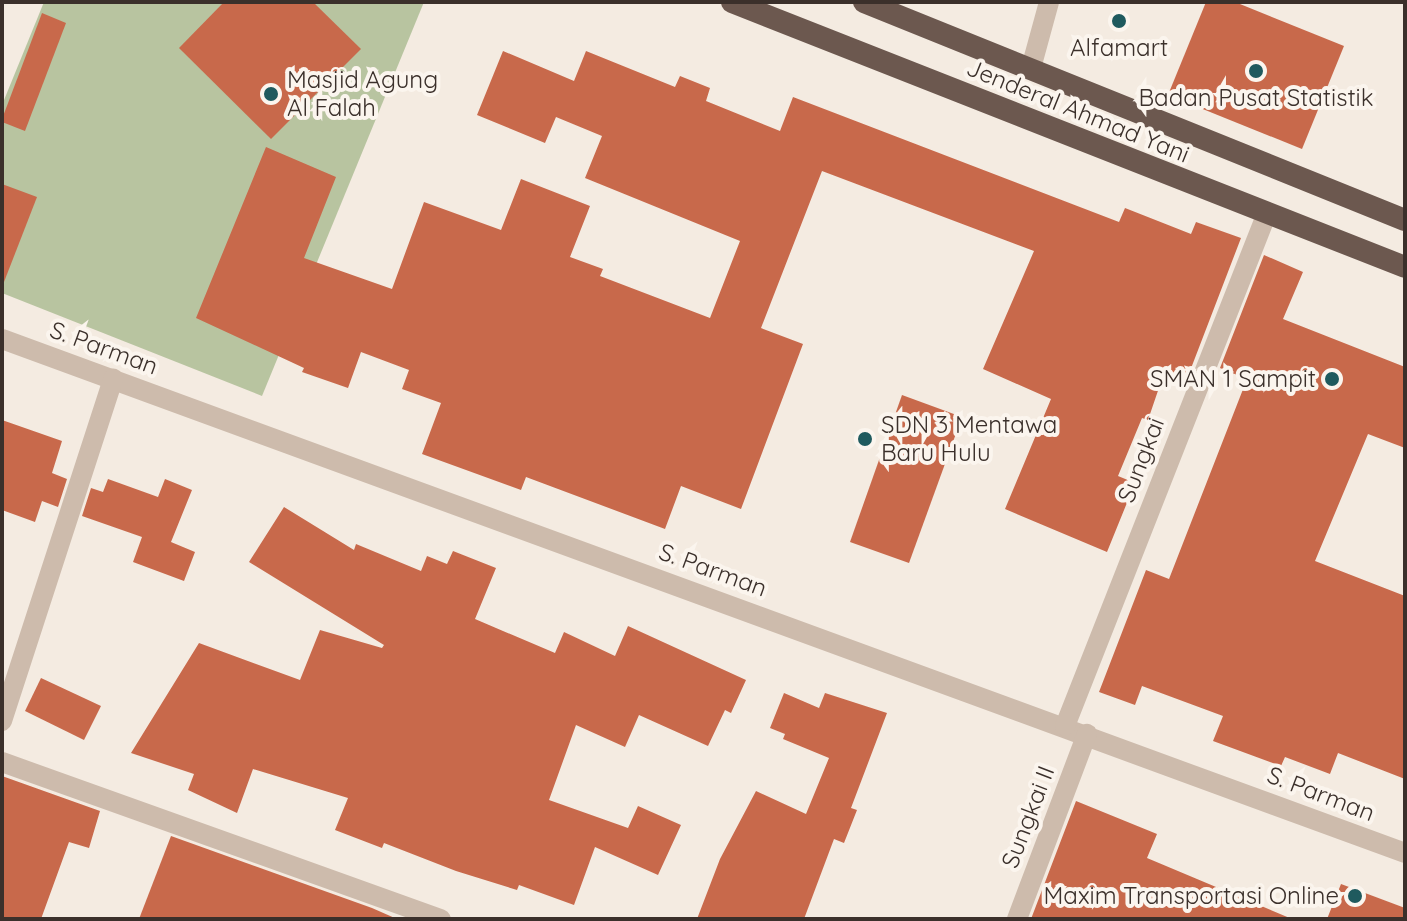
<!DOCTYPE html>
<html>
<head>
<meta charset="utf-8">
<style>
  body { margin:0 }
  #map { position:relative; width:1407px; height:921px; overflow:hidden; background:#f4ebe1; font-family:Quicksand,sans-serif }
  div>[style] { position:absolute }
  .green>* { inset:0; background:#b8c4a0 }
  .building>* { inset:0; background:#c8694b }
  .minor>* { height:20px; margin:-10px; padding:0 10px; transform-origin:10px; border-radius:10px; background:#cdbbac }
  .trunk>* { height:22px; margin:-11px; padding:0 11px; transform-origin:11px; border-radius:11px; background:#6c584f }
  .dots>* { width:22px; height:22px; translate:-50% -50%; box-sizing:border-box; border:4px solid #fbf5ee; border-radius:50% }
  span { translate:-50% -50%; white-space:nowrap; text-align:center; line-height:1.15; -webkit-text-stroke:8px #fbf5ee; paint-order:stroke }
  .poi-label { font-size:24px; color:#3b302b }
  .left { translate:0 -50%; text-align:left }
  .right { translate:-100% -50%; text-align:right }
  .street-label { font-size:24px; color:#3b302b }
  .frame { position:absolute; inset:0; border:4px solid #3b302b; pointer-events:none }
</style>
</head>
<body>
<div id="map">
  <div class="green">
    <i style="clip-path:polygon(44px 2px,424px 2px,262px 396px,2px 293px,2px 105px)"></i>
  </div>
  <div class="building">
    <i style="clip-path:polygon(224px 2px,313px 2px,361px 49px,271px 139px,179px 48px)"></i>
    <i style="clip-path:polygon(1206px 2px,1235px 2px,1344px 46px,1302px 149px,1168px 95px)"></i>
    <i style="clip-path:polygon(42px 13px,66px 23px,25px 131px,2px 122px,2px 119px)"></i>
    <i style="clip-path:polygon(503px 51px,574px 81px,586px 51px,675px 87px,680px 76px,710px 88px,706px 101px,780px 131px,793px 97px,1119px 222px,1125px 208px,1191px 234px,1196px 222px,1241px 238px,1185px 384px,1163px 376px,1148px 420px,1142px 418px,1118px 476px,1135px 483px,1107px 552px,1005px 509px,1051px 399px,983px 369px,1034px 251px,822px 171px,761px 328px,803px 344px,741px 509px,681px 486px,665px 529px,526px 477px,521px 490px,422px 454px,441px 403px,402px 389px,409px 370px,361px 352px,348px 388px,302px 372px,304px 368px,196px 318px,266px 147px,336px 177px,304px 258px,392px 289px,424px 202px,501px 230px,521px 179px,590px 206px,570px 257px,603px 269px,600px 276px,710px 318px,740px 241px,585px 178px,602px 136px,556px 117px,545px 143px,477px 115px)"></i>
    <i style="clip-path:polygon(2px 184px,37px 197px,4px 282px,2px 281px)"></i>
    <i style="clip-path:polygon(1264px 255px,1303px 272px,1283px 319px,1405px 367px,1405px 448px,1368px 434px,1315px 561px,1405px 596px,1405px 779px,1338px 753px,1330px 774px,1285px 757px,1281px 766px,1213px 741px,1223px 716px,1142px 686px,1135px 705px,1099px 692px,1146px 570px,1169px 579px,1247px 379px,1220px 368px)"></i>
    <i style="clip-path:polygon(902px 395px,962px 417px,909px 563px,850px 542px)"></i>
    <i style="clip-path:polygon(2px 420px,62px 441px,52px 473px,67px 479px,58px 507px,42px 501px,35px 522px,2px 510px)"></i>
    <i style="clip-path:polygon(108px 479px,158px 497px,165px 479px,192px 490px,171px 542px,195px 552px,184px 581px,133px 562px,142px 537px,82px 516px,91px 488px,103px 492px)"></i>
    <i style="clip-path:polygon(284px 507px,354px 550px,356px 544px,421px 571px,427px 556px,447px 564px,453px 551px,496px 568px,475px 619px,555px 653px,564px 632px,615px 656px,628px 626px,746px 680px,731px 713px,725px 710px,708px 746px,639px 715px,625px 747px,576px 725px,549px 800px,628px 828px,638px 806px,681px 825px,658px 875px,595px 847px,574px 905px,519px 885px,517px 890px,456px 871px,384px 843px,382px 848px,335px 830px,348px 798px,253px 769px,237px 813px,188px 790px,194px 774px,131px 753px,199px 643px,300px 680px,320px 630px,382px 648px,384px 645px,249px 562px)"></i>
    <i style="clip-path:polygon(41px 678px,101px 706px,84px 740px,25px 711px)"></i>
    <i style="clip-path:polygon(784px 693px,819px 708px,825px 693px,887px 713px,851px 808px,857px 810px,844px 843px,834px 839px,804px 919px,697px 919px,720px 859px,756px 791px,806px 814px,829px 758px,783px 739px,785px 734px,770px 728px)"></i>
    <i style="clip-path:polygon(2px 776px,100px 811px,89px 848px,69px 842px,41px 919px,2px 919px)"></i>
    <i style="clip-path:polygon(1076px 801px,1157px 834px,1147px 858px,1292px 919px,1031px 919px)"></i>
    <i style="clip-path:polygon(171px 836px,372px 908px,397px 919px,139px 919px)"></i>
    <i style="clip-path:polygon(1341px 884px,1405px 908px,1405px 919px,1327px 919px)"></i>
  </div>
  <div class="minor">
    <i style="left:1031px;top:68px;width:68px;rotate:-74.7deg"></i>
    <i style="left:2px;top:339px;width:1494px;rotate:20.12deg"></i>
    <i style="left:2px;top:721px;width:360px;rotate:-72deg"></i>
    <i style="left:1065px;top:726px;width:551px;rotate:-68.51deg"></i>
    <i style="left:2px;top:762px;width:466px;rotate:19.7deg"></i>
    <i style="left:1017px;top:919px;width:198px;rotate:-69.3deg"></i>
  </div>
  <div class="trunk">
    <i style="left:732px;top:2px;width:723px;rotate:21.49deg"></i>
    <i style="left:864px;top:2px;width:583px;rotate:21.95deg"></i>
  </div>
  <div class="dots">
    <i style="left:1119px;top:21px;background:#1f5a5e"></i>
    <i style="left:1256px;top:71px;background:#1f5a5e"></i>
    <i style="left:271px;top:94px;background:#1f5a5e"></i>
    <i style="left:1332px;top:379px;background:#1f5a5e"></i>
    <i style="left:865px;top:439px;background:#1f5a5e"></i>
    <i style="left:1355px;top:896px;background:#1f5a5e"></i>
  </div>
  <div class="poi-label">
    <span style="left:1119px;top:48px">Alfamart</span>
    <span class="left" style="left:287px;top:94px">Masjid Agung<br>Al Falah</span>
    <span style="left:1256px;top:98px">Badan Pusat Statistik</span>
    <span class="right" style="left:1316px;top:379px">SMAN 1 Sampit</span>
    <span class="left" style="left:881px;top:439px">SDN 3 Mentawa<br>Baru Hulu</span>
    <span class="right" style="left:1339px;top:896px">Maxim Transportasi Online</span>
  </div>
  <div class="street-label">
    <span style="left:1078px;top:111px;rotate:22deg">Jenderal Ahmad Yani</span>
    <span style="left:104px;top:348px;rotate:20deg">S. Parman</span>
    <span style="left:1141px;top:460px;rotate:-69deg">Sungkai</span>
    <span style="left:713px;top:570px;rotate:20deg">S. Parman</span>
    <span style="left:1321px;top:794px;rotate:21deg">S. Parman</span>
    <span style="left:1028px;top:817px;rotate:-69deg">Sungkai II</span>
  </div>
  <div class="frame"></div>
</div>
</body>
</html>
